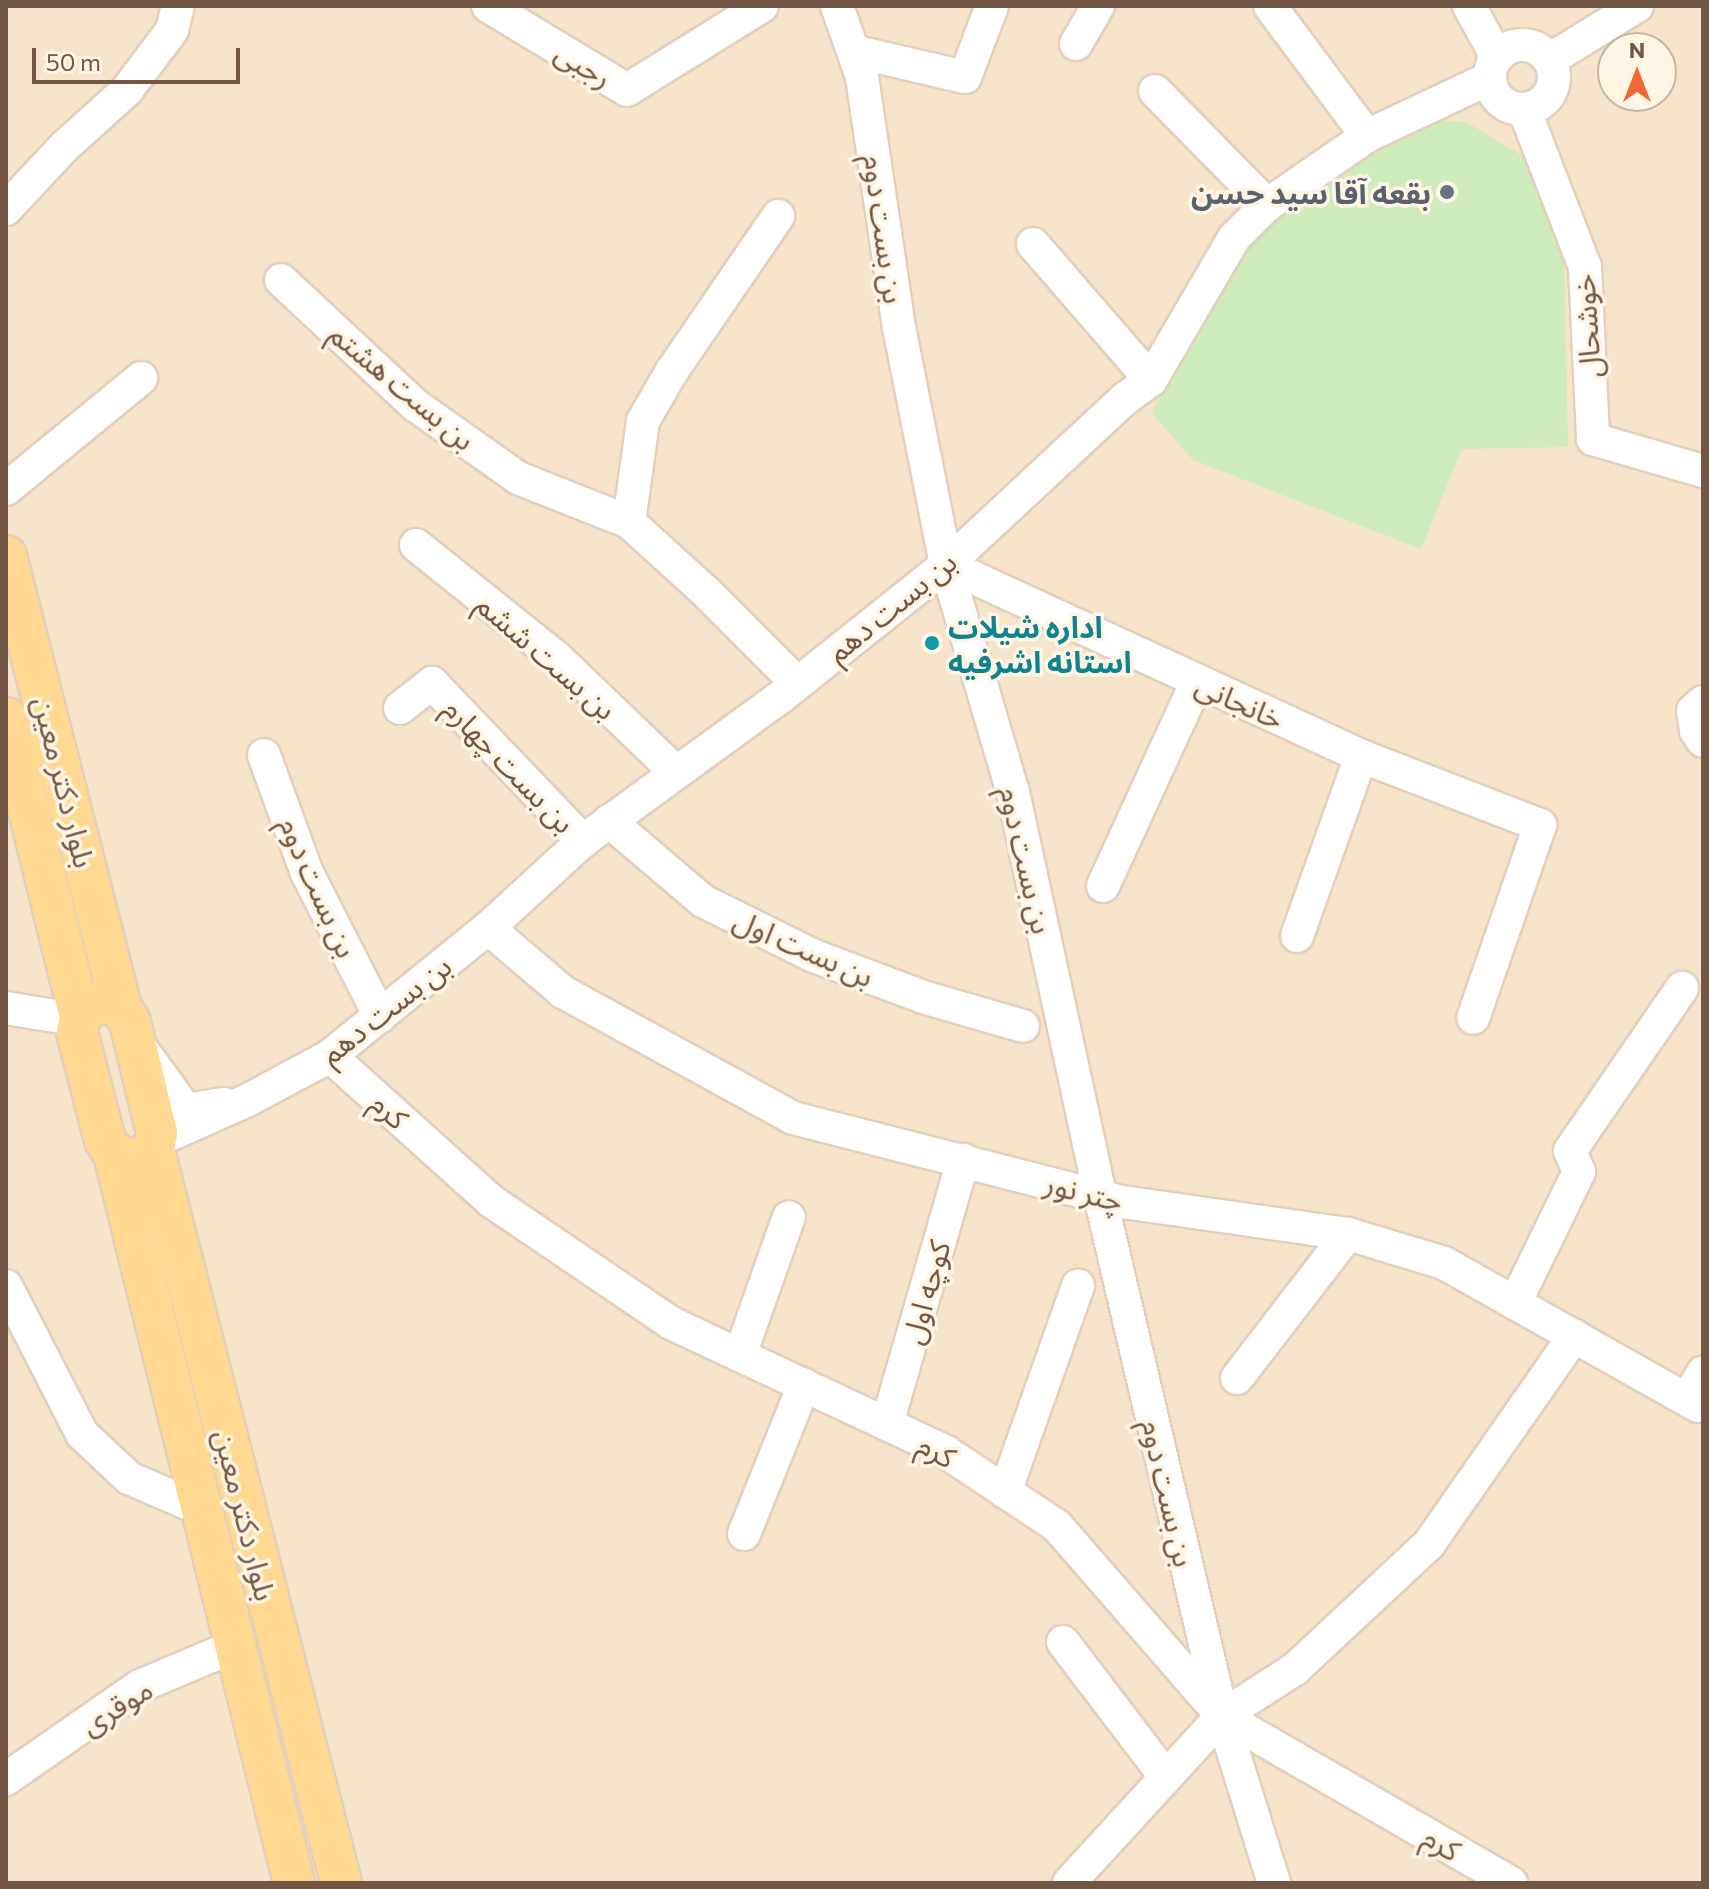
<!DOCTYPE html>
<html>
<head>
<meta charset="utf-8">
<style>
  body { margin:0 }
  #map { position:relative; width:1709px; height:1889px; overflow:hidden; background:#fef2dc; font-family:Commissioner,"Noto Sans Arabic",sans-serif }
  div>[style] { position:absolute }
  .residential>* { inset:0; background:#f5e3ca }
  .green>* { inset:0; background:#cdebbb }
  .roads { filter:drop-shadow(2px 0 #e3cfbb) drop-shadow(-2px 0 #e3cfbb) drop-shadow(0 2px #e3cfbb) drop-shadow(0 -2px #e3cfbb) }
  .minor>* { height:32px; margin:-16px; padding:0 16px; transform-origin:16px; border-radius:16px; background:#fff }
  .minor>.ring { margin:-16px; padding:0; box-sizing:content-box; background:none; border:32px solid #fff; border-radius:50% }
  .major>* { height:40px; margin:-20px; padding:0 20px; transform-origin:20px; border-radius:20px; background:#ffd992 }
  .dots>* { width:22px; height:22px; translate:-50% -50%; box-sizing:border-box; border:4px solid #fff5e4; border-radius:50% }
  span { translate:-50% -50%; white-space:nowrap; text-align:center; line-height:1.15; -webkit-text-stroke:7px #fff5e4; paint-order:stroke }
  .street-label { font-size:30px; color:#745644 }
  .worship-label { font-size:30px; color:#5b616d; font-weight:700 }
  .right { translate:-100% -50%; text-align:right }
  .culture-label { font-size:30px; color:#0d838f; font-weight:700 }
  .left { translate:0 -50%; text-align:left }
  .frame { position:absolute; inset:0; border:8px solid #745644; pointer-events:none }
  .north { position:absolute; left:1597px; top:32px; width:80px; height:80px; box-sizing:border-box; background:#fff5e4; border:2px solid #c7b5a4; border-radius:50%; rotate:0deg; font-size:22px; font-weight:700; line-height:32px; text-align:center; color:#745644 }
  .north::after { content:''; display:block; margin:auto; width:28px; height:36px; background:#f16738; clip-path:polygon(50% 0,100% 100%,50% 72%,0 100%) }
  .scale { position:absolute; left:32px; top:48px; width:208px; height:36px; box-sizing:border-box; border:4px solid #745644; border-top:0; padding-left:10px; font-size:24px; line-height:28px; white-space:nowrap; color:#745644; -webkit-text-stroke:6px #fff5e4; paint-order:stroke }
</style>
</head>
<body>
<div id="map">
  <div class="residential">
    <i style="clip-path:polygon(evenodd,6px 6px,1703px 6px,1703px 1883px,6px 1883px,6px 6px,1613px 48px,1661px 48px,1661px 96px,1613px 96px,1613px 48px)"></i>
  </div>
  <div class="green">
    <i style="clip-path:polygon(1418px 120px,1466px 122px,1528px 159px,1564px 256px,1568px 447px,1462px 449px,1421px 549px,1193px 460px,1151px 412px,1244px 253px,1298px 191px)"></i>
  </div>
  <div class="roads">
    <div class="minor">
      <i style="left:488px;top:6px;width:162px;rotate:31.1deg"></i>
      <i style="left:627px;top:90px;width:159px;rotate:-31.9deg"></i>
      <i style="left:837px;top:6px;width:75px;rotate:70.6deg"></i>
      <i style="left:862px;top:77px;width:253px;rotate:81.6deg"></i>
      <i style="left:899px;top:327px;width:243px;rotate:78.8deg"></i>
      <i style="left:946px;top:565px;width:237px;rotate:73.6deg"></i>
      <i style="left:1013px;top:792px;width:413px;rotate:77.8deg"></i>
      <i style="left:1100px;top:1196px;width:534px;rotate:76.8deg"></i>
      <i style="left:1222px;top:1716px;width:175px;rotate:72.7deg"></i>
      <i style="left:1270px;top:6px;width:162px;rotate:53.3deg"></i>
      <i style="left:1469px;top:6px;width:58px;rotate:61.2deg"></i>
      <i style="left:1076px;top:44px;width:44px;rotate:-59.9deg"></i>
      <i class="ring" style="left:1490px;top:45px;width:32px;height:32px"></i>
      <i style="left:853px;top:51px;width:115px;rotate:13.1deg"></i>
      <i style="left:965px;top:77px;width:76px;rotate:-69.2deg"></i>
      <i style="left:1549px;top:60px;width:103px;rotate:-31.5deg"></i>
      <i style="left:1155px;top:91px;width:160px;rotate:45.5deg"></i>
      <i style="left:1524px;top:109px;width:169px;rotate:68.9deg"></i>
      <i style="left:1585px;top:267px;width:172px;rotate:87.3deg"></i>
      <i style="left:1593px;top:439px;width:115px;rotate:16.2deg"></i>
      <i style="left:6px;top:209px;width:85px;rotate:-46.9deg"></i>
      <i style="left:64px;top:147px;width:85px;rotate:-42.1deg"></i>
      <i style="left:127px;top:90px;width:75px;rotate:-53.1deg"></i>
      <i style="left:172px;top:30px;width:25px;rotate:-76deg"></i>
      <i style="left:1033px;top:244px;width:180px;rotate:49.1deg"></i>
      <i style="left:281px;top:280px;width:183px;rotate:43deg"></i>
      <i style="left:415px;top:405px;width:126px;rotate:35.3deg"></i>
      <i style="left:518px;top:478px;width:119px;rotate:21.6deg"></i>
      <i style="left:629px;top:522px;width:104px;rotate:42.3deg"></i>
      <i style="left:706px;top:592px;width:127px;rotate:45deg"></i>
      <i style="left:6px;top:489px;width:175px;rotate:-39.4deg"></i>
      <i style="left:629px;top:522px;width:102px;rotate:-82.1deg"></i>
      <i style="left:643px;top:421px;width:58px;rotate:-59.9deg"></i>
      <i style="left:672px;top:371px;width:188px;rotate:-55.6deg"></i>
      <i style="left:416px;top:545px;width:179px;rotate:38.7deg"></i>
      <i style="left:556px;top:657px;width:165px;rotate:43.8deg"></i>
      <i style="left:946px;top:565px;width:457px;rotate:24.7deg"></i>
      <i style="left:1361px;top:756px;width:192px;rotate:21.1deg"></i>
      <i style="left:1540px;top:825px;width:204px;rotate:109.1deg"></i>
      <i style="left:1703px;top:702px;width:13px;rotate:138deg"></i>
      <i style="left:1693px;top:711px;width:20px;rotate:81deg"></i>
      <i style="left:1696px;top:731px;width:12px;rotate:55deg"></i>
      <i style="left:400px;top:708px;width:41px;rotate:-38deg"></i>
      <i style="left:432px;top:683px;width:219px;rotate:46.3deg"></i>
      <i style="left:264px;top:755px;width:126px;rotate:70deg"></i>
      <i style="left:307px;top:873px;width:161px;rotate:63deg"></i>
      <i style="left:609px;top:821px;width:123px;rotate:40.4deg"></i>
      <i style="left:703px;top:901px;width:124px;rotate:26.4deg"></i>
      <i style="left:814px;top:956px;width:116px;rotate:20.6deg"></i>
      <i style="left:923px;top:997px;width:104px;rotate:16.2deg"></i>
      <i style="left:1103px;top:886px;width:225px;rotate:-65.3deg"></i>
      <i style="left:488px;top:928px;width:99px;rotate:40.5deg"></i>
      <i style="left:563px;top:992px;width:262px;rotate:28.7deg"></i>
      <i style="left:793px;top:1118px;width:341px;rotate:14.3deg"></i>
      <i style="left:1123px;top:1202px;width:227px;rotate:8.1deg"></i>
      <i style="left:1348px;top:1234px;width:100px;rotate:16.8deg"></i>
      <i style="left:1444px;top:1263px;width:291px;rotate:29.4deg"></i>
      <i style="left:1297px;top:936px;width:191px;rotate:-70.4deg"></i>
      <i style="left:6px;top:1008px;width:74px;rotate:9.3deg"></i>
      <i style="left:140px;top:1047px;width:78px;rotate:53.9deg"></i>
      <i style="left:186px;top:1110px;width:39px;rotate:-9deg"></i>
      <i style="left:330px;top:1056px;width:217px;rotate:42deg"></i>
      <i style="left:491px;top:1201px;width:217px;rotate:34.1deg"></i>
      <i style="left:671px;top:1323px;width:304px;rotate:25.1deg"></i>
      <i style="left:946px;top:1452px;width:133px;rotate:33.7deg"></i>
      <i style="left:1057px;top:1526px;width:252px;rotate:49deg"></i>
      <i style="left:1222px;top:1716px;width:334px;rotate:30deg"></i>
      <i style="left:156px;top:1141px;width:101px;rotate:-24deg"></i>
      <i style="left:248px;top:1100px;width:93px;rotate:-28.2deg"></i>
      <i style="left:330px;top:1056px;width:203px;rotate:-39deg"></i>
      <i style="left:488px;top:928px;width:129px;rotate:-42.5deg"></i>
      <i style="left:583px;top:841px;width:246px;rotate:-36.1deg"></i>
      <i style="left:782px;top:696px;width:210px;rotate:-38.6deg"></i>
      <i style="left:946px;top:565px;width:246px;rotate:-42.9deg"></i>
      <i style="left:1126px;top:398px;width:31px;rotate:-36deg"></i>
      <i style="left:1151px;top:380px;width:164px;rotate:-59.7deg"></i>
      <i style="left:1234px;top:238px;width:47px;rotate:-45deg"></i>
      <i style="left:1267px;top:205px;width:121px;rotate:-34.6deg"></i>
      <i style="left:1367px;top:136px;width:136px;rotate:-25.2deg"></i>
      <i style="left:6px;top:1286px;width:166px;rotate:62.8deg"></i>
      <i style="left:82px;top:1434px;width:64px;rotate:43.1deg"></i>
      <i style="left:129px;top:1478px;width:81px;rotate:23.4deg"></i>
      <i style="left:1515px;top:1303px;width:146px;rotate:-64deg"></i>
      <i style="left:1579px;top:1172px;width:23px;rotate:-113deg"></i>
      <i style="left:1570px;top:1151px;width:198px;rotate:-55.5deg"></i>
      <i style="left:740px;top:1355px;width:146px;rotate:-70.5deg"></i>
      <i style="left:1237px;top:1378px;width:182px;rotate:-52.4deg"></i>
      <i style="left:1687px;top:1399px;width:31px;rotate:-59deg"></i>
      <i style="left:887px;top:1424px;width:275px;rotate:-73.9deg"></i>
      <i style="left:1005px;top:1492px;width:219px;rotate:-70.5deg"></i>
      <i style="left:744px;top:1534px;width:161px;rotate:-68.1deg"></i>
      <i style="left:1063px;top:1642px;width:170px;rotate:52.7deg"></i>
      <i style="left:6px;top:1779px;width:163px;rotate:-34.8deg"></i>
      <i style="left:140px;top:1686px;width:101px;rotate:-22.8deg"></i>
      <i style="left:1069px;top:1883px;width:226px;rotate:-47.5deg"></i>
      <i style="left:1222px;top:1716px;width:87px;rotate:-32.8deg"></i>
      <i style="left:1295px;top:1669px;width:183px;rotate:-43deg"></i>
      <i style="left:1429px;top:1544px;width:254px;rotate:-55.1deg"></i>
    </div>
    <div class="major">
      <i style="left:6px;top:556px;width:466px;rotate:75.7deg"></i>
      <i style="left:6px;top:718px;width:308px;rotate:76.1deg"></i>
      <i style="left:153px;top:1147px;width:760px;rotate:75.67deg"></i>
      <i style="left:114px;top:1154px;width:17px;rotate:21deg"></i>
      <i style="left:130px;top:1160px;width:17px;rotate:-17deg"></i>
      <i style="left:146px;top:1155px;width:14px;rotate:-51deg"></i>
      <i style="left:155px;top:1144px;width:11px;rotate:-80deg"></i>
      <i style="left:157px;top:1133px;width:114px;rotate:-103.7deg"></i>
      <i style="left:130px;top:1022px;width:17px;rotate:-123deg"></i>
      <i style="left:121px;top:1008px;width:18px;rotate:-161deg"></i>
      <i style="left:104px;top:1002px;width:18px;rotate:161deg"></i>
      <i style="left:87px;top:1008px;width:8px;rotate:135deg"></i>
      <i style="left:81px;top:1014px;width:18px;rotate:103deg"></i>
      <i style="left:77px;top:1032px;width:112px;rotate:75.5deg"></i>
      <i style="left:105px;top:1140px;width:17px;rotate:57deg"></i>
      <i style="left:114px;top:1154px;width:751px;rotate:76.13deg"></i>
    </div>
  </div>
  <div class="dots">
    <i style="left:1447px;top:192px;background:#6b7280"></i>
    <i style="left:932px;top:643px;background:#0f9aa8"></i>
  </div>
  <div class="street-label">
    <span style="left:584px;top:64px;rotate:31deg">رجبی</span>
    <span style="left:885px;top:229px;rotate:82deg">بن بست دوم</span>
    <span style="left:1586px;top:326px;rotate:-94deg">خوشحال</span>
    <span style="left:403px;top:386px;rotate:40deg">بن بست هشتم</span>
    <span style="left:891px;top:606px;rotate:-39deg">بن بست دهم</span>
    <span style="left:547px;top:656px;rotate:41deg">بن بست ششم</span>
    <span style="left:1240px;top:701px;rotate:24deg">خانجانی</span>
    <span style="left:510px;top:765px;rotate:46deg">بن بست چهارم</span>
    <span style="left:65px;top:782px;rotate:76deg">بلوار دکتر معین</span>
    <span style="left:1027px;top:860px;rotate:77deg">بن بست دوم</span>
    <span style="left:319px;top:887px;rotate:66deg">بن بست دوم</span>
    <span style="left:804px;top:947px;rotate:24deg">بن بست اول</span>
    <span style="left:385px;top:1009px;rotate:-38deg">بن بست دهم</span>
    <span style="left:390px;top:1110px;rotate:42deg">کرم</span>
    <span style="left:1084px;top:1191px;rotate:14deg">چتر نور</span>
    <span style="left:925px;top:1292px;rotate:-74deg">کوچه اول</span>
    <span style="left:937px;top:1450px;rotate:28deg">کرم</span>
    <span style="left:1169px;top:1493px;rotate:77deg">بن بست دوم</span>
    <span style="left:246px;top:1515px;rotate:76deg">بلوار دکتر معین</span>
    <span style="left:116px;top:1706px;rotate:-32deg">موقری</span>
    <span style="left:1442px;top:1843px;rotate:30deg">کرم</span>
  </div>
  <div class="worship-label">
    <span class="right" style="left:1431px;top:192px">بقعه آقا سید حسن</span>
  </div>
  <div class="culture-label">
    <span class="left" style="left:948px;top:643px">اداره شیلات<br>استانه اشرفیه</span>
  </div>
  <div class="frame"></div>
  <div class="north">N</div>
  <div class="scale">50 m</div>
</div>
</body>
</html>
